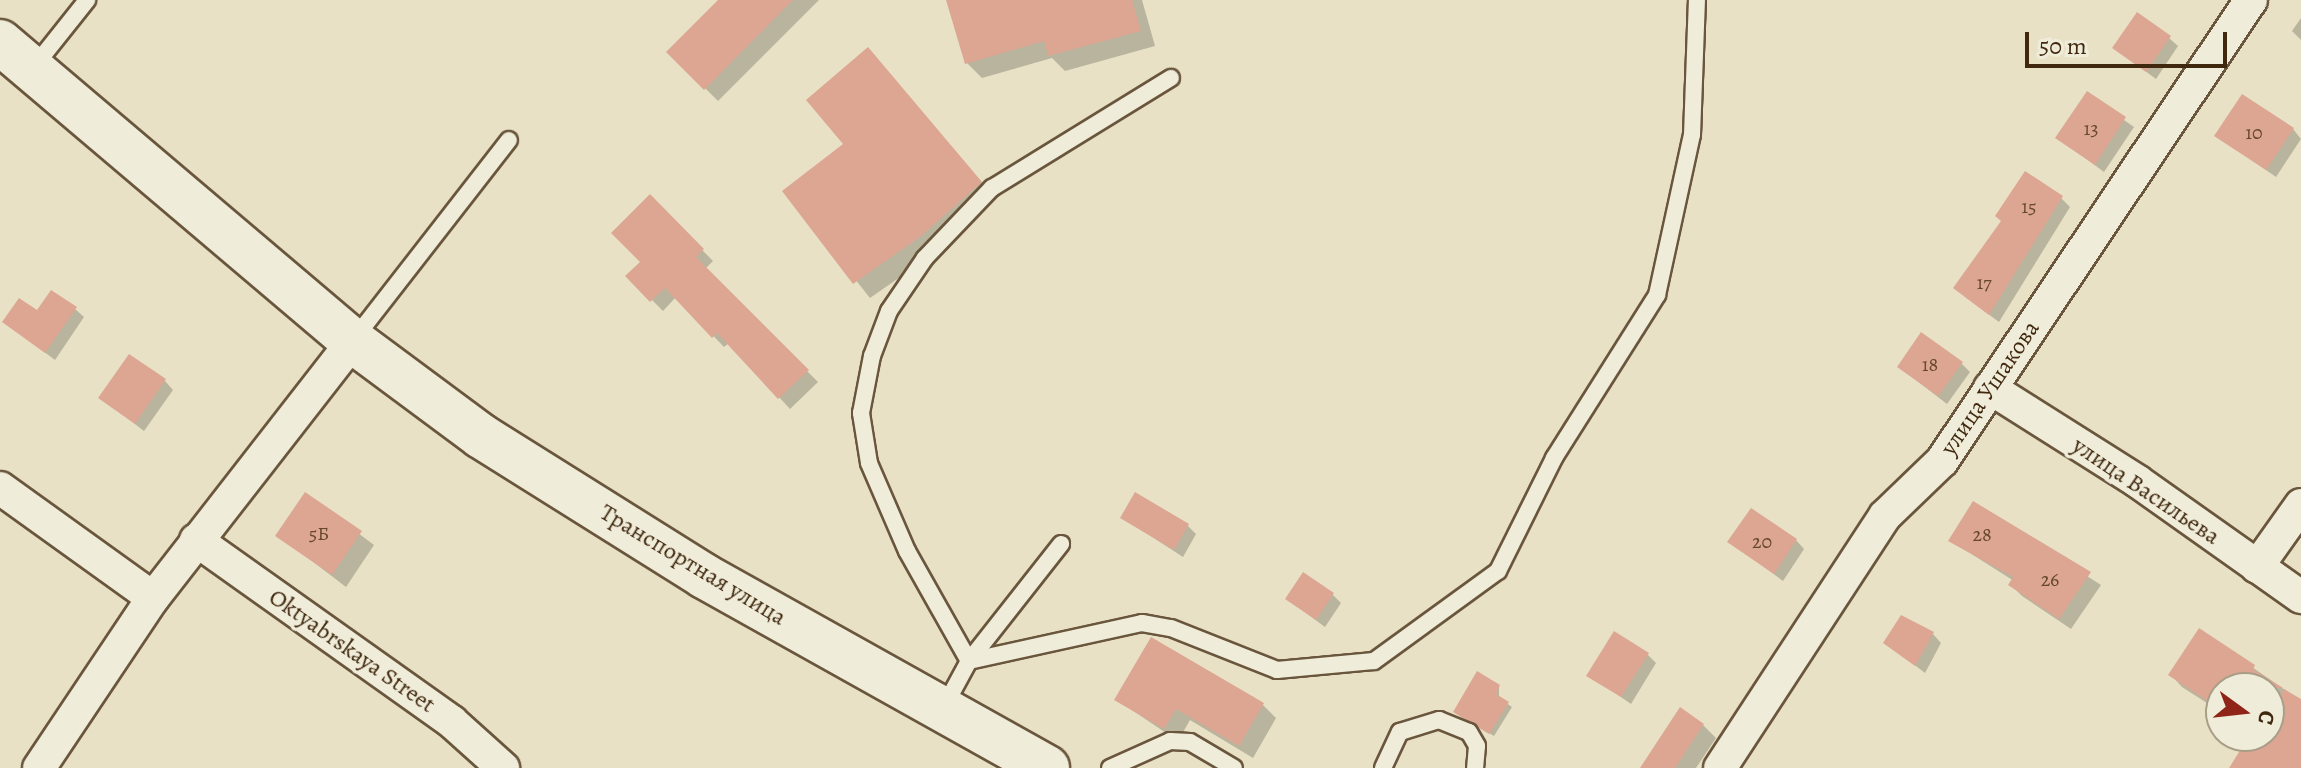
<!DOCTYPE html>
<html>
<head>
<meta charset="utf-8">
<style>
  body { margin:0 }
  #map { position:relative; width:2301px; height:768px; overflow:hidden; background:#e8e1c6; font-family:Alegreya,serif }
  div>[style] { position:absolute }
  .shadow>* { inset:0; background:#0003 }
  .building>* { inset:0; background:#dca692 }
  .roads { filter:drop-shadow(2px 0 #69563c) drop-shadow(-2px 0 #69563c) drop-shadow(0 2px #69563c) drop-shadow(0 -2px #69563c) }
  .service>* { height:16px; margin:-8px; padding:0 8px; transform-origin:8px; border-radius:8px; background:#f0ecda }
  .minor>* { height:32px; margin:-16px; padding:0 16px; transform-origin:16px; border-radius:16px; background:#f0ecda }
  .secondary>* { height:44px; margin:-22px; padding:0 22px; transform-origin:22px; border-radius:22px; background:#f0ecda }
  span { translate:-50% -50%; white-space:nowrap; text-align:center; line-height:1.15; -webkit-text-stroke:7px #f0ecda; paint-order:stroke }
  .number-label { font-size:20px; color:#66482f }
  .number-label span { -webkit-text-stroke-width:0 }
  .street-label { font-size:24px; color:#3f280e }
  .north { position:absolute; left:2205px; top:672px; width:80px; height:80px; box-sizing:border-box; background:#f0ecda; border:2px solid #a99e88; border-radius:50%; rotate:105deg; font-size:22px; font-weight:700; line-height:32px; text-align:center; color:#3f280e }
  .north::after { content:''; display:block; margin:auto; width:28px; height:36px; background:#8f2418; clip-path:polygon(50% 0,100% 100%,50% 72%,0 100%) }
  .scale { position:absolute; left:2025px; top:32px; width:202px; height:36px; box-sizing:border-box; border:4px solid #3f280e; border-top:0; padding-left:10px; font-size:24px; line-height:28px; white-space:nowrap; color:#3f280e; -webkit-text-stroke:6px #f0ecda; paint-order:stroke }
</style>
</head>
<body>
<div id="map">
  <div class="shadow">
    <i style="clip-path:polygon(721px 0,819px 0,718px 101px,669px 52px)"></i>
    <i style="clip-path:polygon(948px 0,1142px 0,1155px 46px,1065px 71px,1052px 58px,982px 78px,967px 63px)"></i>
    <i style="clip-path:polygon(2301px 18px,2301px 40px,2292px 31px)"></i>
    <i style="clip-path:polygon(2169px 38px,2178px 46px,2156px 79px,2114px 48px)"></i>
    <i style="clip-path:polygon(868px 50px,996px 199px,936px 252px,870px 298px,785px 191px,846px 144px)"></i>
    <i style="clip-path:polygon(2087px 94px,2134px 127px,2104px 172px,2058px 138px)"></i>
    <i style="clip-path:polygon(2293px 129px,2301px 139px,2276px 177px,2217px 136px)"></i>
    <i style="clip-path:polygon(650px 197px,713px 261px,705px 269px,818px 382px,790px 409px,729px 343px,724px 347px,676px 297px,663px 311px,638px 286px)"></i>
    <i style="clip-path:polygon(2061px 198px,2070px 207px,1999px 322px,1964px 296px)"></i>
    <i style="clip-path:polygon(75px 309px,84px 317px,55px 360px,4px 322px)"></i>
    <i style="clip-path:polygon(1961px 363px,1970px 372px,1947px 404px,1899px 367px)"></i>
    <i style="clip-path:polygon(165px 381px,173px 390px,144px 431px,101px 398px)"></i>
    <i style="clip-path:polygon(306px 494px,374px 545px,346px 587px,278px 535px)"></i>
    <i style="clip-path:polygon(1974px 504px,2101px 585px,2071px 629px,2022px 596px,2011px 585px,2014px 581px,1951px 541px)"></i>
    <i style="clip-path:polygon(1123px 518px,1188px 526px,1196px 534px,1183px 557px)"></i>
    <i style="clip-path:polygon(1796px 540px,1804px 549px,1783px 581px,1730px 542px)"></i>
    <i style="clip-path:polygon(1333px 595px,1341px 603px,1325px 627px,1287px 599px)"></i>
    <i style="clip-path:polygon(2200px 631px,2301px 701px,2301px 768px,2231px 768px,2251px 736px,2269px 736px,2269px 688px,2221px 688px,2221px 712px,2182px 687px,2171px 675px)"></i>
    <i style="clip-path:polygon(1933px 634px,1941px 643px,1925px 673px,1886px 643px)"></i>
    <i style="clip-path:polygon(1152px 640px,1263px 705px,1276px 718px,1253px 758px,1190px 720px,1178px 741px,1117px 700px)"></i>
    <i style="clip-path:polygon(1647px 654px,1656px 663px,1631px 704px,1589px 675px)"></i>
    <i style="clip-path:polygon(1478px 674px,1499px 687px,1499px 698px,1512px 707px,1494px 736px,1459px 715px)"></i>
    <i style="clip-path:polygon(1703px 725px,1716px 738px,1696px 768px,1642px 768px)"></i>
  </div>
  <div class="building">
    <i style="clip-path:polygon(718px 0,793px 0,704px 90px,666px 52px)"></i>
    <i style="clip-path:polygon(946px 0,1132px 0,1141px 31px,1048px 56px,1044px 41px,965px 64px)"></i>
    <i style="clip-path:polygon(2137px 12px,2171px 36px,2146px 72px,2112px 48px)"></i>
    <i style="clip-path:polygon(868px 47px,982px 182px,921px 236px,853px 284px,782px 191px,843px 144px,806px 100px)"></i>
    <i style="clip-path:polygon(2087px 91px,2126px 117px,2095px 165px,2055px 138px)"></i>
    <i style="clip-path:polygon(2242px 94px,2294px 128px,2266px 170px,2214px 136px)"></i>
    <i style="clip-path:polygon(2025px 171px,2063px 196px,1989px 315px,1953px 288px,2001px 221px,1995px 216px)"></i>
    <i style="clip-path:polygon(650px 194px,704px 249px,696px 257px,809px 370px,778px 399px,717px 333px,712px 338px,665px 288px,650px 302px,625px 276px,640px 262px,611px 233px)"></i>
    <i style="clip-path:polygon(51px 290px,77px 307px,45px 353px,2px 322px,19px 298px,37px 310px)"></i>
    <i style="clip-path:polygon(1921px 332px,1963px 362px,1938px 396px,1897px 367px)"></i>
    <i style="clip-path:polygon(129px 354px,166px 379px,135px 424px,98px 398px)"></i>
    <i style="clip-path:polygon(305px 492px,362px 531px,332px 575px,275px 536px)"></i>
    <i style="clip-path:polygon(1135px 492px,1189px 524px,1174px 550px,1120px 518px)"></i>
    <i style="clip-path:polygon(1973px 501px,2091px 572px,2059px 619px,2008px 585px,2013px 577px,1948px 541px)"></i>
    <i style="clip-path:polygon(1751px 508px,1797px 539px,1774px 574px,1727px 542px)"></i>
    <i style="clip-path:polygon(1303px 572px,1334px 593px,1316px 620px,1285px 599px)"></i>
    <i style="clip-path:polygon(1901px 615px,1934px 632px,1915px 666px,1883px 643px)"></i>
    <i style="clip-path:polygon(2199px 628px,2255px 665px,2253px 669px,2283px 688px,2221px 688px,2221px 710px,2168px 675px)"></i>
    <i style="clip-path:polygon(1614px 631px,1649px 653px,1621px 697px,1586px 676px)"></i>
    <i style="clip-path:polygon(1151px 637px,1264px 703px,1239px 746px,1176px 709px,1164px 729px,1114px 700px)"></i>
    <i style="clip-path:polygon(1477px 671px,1500px 685px,1496px 694px,1509px 702px,1489px 734px,1453px 712px)"></i>
    <i style="clip-path:polygon(2284px 689px,2301px 699px,2301px 768px,2229px 768px,2249px 736px,2269px 736px,2269px 714px)"></i>
    <i style="clip-path:polygon(1680px 707px,1704px 724px,1675px 768px,1640px 768px)"></i>
  </div>
  <div class="roads">
    <div class="service">
      <i style="left:33px;top:68px;width:87px;rotate:-51.5deg"></i>
      <i style="left:354px;top:339px;width:252px;rotate:-52.1deg"></i>
      <i style="left:969px;top:661px;width:177px;rotate:-12.4deg"></i>
      <i style="left:1142px;top:623px;width:29px;rotate:10deg"></i>
      <i style="left:1171px;top:628px;width:114px;rotate:21.6deg"></i>
      <i style="left:1277px;top:670px;width:97px;rotate:-5.3deg"></i>
      <i style="left:1374px;top:661px;width:153px;rotate:-36deg"></i>
      <i style="left:1498px;top:571px;width:126px;rotate:-63.6deg"></i>
      <i style="left:1554px;top:458px;width:193px;rotate:-57.7deg"></i>
      <i style="left:1657px;top:295px;width:164px;rotate:-77.7deg"></i>
      <i style="left:1692px;top:135px;width:135px;rotate:-87.9deg"></i>
      <i style="left:969px;top:661px;width:149px;rotate:-51.8deg"></i>
      <i style="left:944px;top:707px;width:52px;rotate:-61.5deg"></i>
      <i style="left:969px;top:661px;width:126px;rotate:-119.4deg"></i>
      <i style="left:907px;top:551px;width:96px;rotate:-113.4deg"></i>
      <i style="left:869px;top:463px;width:51px;rotate:-99.1deg"></i>
      <i style="left:861px;top:413px;width:58px;rotate:-79.1deg"></i>
      <i style="left:872px;top:356px;width:48px;rotate:-69.3deg"></i>
      <i style="left:889px;top:311px;width:64px;rotate:-55.8deg"></i>
      <i style="left:925px;top:258px;width:97px;rotate:-46.3deg"></i>
      <i style="left:992px;top:188px;width:210px;rotate:-31.6deg"></i>
      <i style="left:1110px;top:768px;width:66px;rotate:-24.2deg"></i>
      <i style="left:1170px;top:741px;width:20px;rotate:3deg"></i>
      <i style="left:1190px;top:742px;width:51px;rotate:30.6deg"></i>
      <i style="left:1383px;top:768px;width:40px;rotate:-65deg"></i>
      <i style="left:1400px;top:732px;width:41px;rotate:-17.1deg"></i>
      <i style="left:1439px;top:720px;width:32px;rotate:22deg"></i>
      <i style="left:1469px;top:732px;width:16px;rotate:60deg"></i>
      <i style="left:1477px;top:746px;width:22px;rotate:95deg"></i>
    </div>
    <div class="minor">
      <i style="left:1990px;top:388px;width:174px;rotate:32.3deg"></i>
      <i style="left:2137px;top:481px;width:201px;rotate:35.3deg"></i>
      <i style="left:0;top:488px;width:188px;rotate:35.7deg"></i>
      <i style="left:196px;top:540px;width:314px;rotate:35.4deg"></i>
      <i style="left:452px;top:722px;width:69px;rotate:42deg"></i>
      <i style="left:2257px;top:567px;width:76px;rotate:-54.6deg"></i>
      <i style="left:39px;top:768px;width:205px;rotate:-56.2deg"></i>
      <i style="left:153px;top:598px;width:326px;rotate:-52.1deg"></i>
      <i style="left:1720px;top:768px;width:301px;rotate:-56.8deg"></i>
      <i style="left:1885px;top:516px;width:79px;rotate:-44deg"></i>
      <i style="left:1942px;top:461px;width:555px;rotate:-56.17deg"></i>
    </div>
    <div class="secondary">
      <i style="left:0;top:42px;width:463px;rotate:40.3deg"></i>
      <i style="left:353px;top:341px;width:159px;rotate:36.6deg"></i>
      <i style="left:481px;top:436px;width:263px;rotate:32.1deg"></i>
      <i style="left:704px;top:576px;width:393px;rotate:29.2deg"></i>
    </div>
  </div>
  <div class="number-label">
    <span style="left:2091px;top:128px">13</span>
    <span style="left:2254px;top:132px">10</span>
    <span style="left:2029px;top:206px">15</span>
    <span style="left:1984px;top:282px">17</span>
    <span style="left:1930px;top:364px">18</span>
    <span style="left:319px;top:533px">5Б</span>
    <span style="left:1982px;top:534px">28</span>
    <span style="left:1762px;top:541px">20</span>
    <span style="left:2050px;top:579px">26</span>
  </div>
  <div class="street-label">
    <span style="left:1990px;top:388px;rotate:-56deg">улица Ушакова</span>
    <span style="left:2146px;top:491px;rotate:34deg">улица Васильева</span>
    <span style="left:693px;top:565px;rotate:31deg">Транспортная улица</span>
    <span style="left:352px;top:651px;rotate:35deg">Oktyabrskaya Street</span>
  </div>
  <div class="north">С</div>
  <div class="scale">50 m</div>
</div>
</body>
</html>
